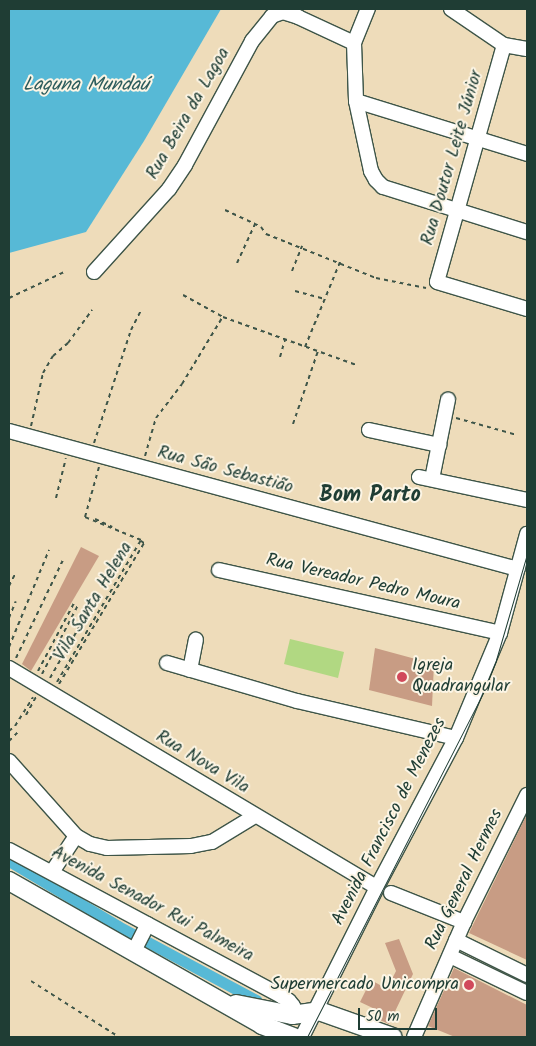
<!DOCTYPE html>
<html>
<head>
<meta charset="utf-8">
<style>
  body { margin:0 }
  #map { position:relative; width:536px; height:1046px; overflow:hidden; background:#eedcba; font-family:Kalam,sans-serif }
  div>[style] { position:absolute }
  .green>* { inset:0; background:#b1d882 }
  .water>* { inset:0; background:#57b9d6 }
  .canal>* { height:11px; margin:-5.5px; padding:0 5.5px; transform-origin:5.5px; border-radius:5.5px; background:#57b9d6 }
  .building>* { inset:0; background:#c89c84 }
  .path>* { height:2px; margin-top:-1px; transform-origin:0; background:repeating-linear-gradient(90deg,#3e5548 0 4px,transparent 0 8px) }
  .roads { filter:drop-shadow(1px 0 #3e5548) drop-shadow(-1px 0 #3e5548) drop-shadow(0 1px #3e5548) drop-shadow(0 -1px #3e5548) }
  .minor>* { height:14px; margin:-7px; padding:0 7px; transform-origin:7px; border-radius:7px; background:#fff }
  .major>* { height:18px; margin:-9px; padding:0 9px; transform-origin:9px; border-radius:9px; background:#fff }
  .tram>* { height:1px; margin:-0.5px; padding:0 0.5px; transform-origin:0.5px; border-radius:0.5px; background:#1f3d34 }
  .dots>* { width:14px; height:14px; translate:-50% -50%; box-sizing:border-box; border:2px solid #fcf5e5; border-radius:50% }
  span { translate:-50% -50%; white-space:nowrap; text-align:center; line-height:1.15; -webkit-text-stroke:4px #fcf5e5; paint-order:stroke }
  .street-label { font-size:18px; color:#1f3d34 }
  .poi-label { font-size:18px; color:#1f3d34 }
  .left { translate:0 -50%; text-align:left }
  .right { translate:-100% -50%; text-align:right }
  .water-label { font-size:19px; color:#2d5c5c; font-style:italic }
  .district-label { font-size:22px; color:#1f3d34; font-weight:700 }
  .frame { position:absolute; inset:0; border:10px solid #1f3d34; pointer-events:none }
  .scale { position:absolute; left:358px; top:1008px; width:79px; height:22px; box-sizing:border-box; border:2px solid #1f3d34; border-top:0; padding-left:6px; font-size:15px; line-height:18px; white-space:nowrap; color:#1f3d34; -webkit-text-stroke:4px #fcf5e5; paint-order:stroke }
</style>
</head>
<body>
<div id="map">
  <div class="green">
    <i style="clip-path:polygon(290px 639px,344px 652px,338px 678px,284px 664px)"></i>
  </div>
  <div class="water">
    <i style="clip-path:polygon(9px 9px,221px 9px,144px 141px,86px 232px,9px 253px)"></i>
  </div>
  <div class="canal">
    <i style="left:9px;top:861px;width:127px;rotate:30.8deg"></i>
    <i style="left:118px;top:926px;width:157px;rotate:28.2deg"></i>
  </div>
  <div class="building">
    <i style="clip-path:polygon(81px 547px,99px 556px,31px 671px,22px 664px)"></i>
    <i style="clip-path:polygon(375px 648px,434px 664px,432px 706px,369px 690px)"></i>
    <i style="clip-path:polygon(527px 814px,527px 960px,469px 933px)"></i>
    <i style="clip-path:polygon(399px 939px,413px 974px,389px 1024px,373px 1017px,377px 1010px,360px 1002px,371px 980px,387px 989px,396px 971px,385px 943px)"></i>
    <i style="clip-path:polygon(454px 968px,527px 1005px,527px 1037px,455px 1037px,428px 1026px)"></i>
  </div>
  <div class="path">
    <i style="left:225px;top:210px;width:40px;rotate:25deg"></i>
    <i style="left:261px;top:227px;width:9px;rotate:54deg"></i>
    <i style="left:266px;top:234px;width:118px;rotate:21.8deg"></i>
    <i style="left:376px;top:278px;width:51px;rotate:11.3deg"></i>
    <i style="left:237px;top:263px;width:43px;rotate:-65.2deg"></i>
    <i style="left:292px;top:271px;width:27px;rotate:-68deg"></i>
    <i style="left:295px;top:291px;width:30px;rotate:15deg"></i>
    <i style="left:183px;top:295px;width:46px;rotate:28.8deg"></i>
    <i style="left:223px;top:317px;width:141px;rotate:19.8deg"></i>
    <i style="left:9px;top:298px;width:63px;rotate:-25.3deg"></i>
    <i style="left:305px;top:347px;width:92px;rotate:-67.6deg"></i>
    <i style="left:280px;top:357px;width:18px;rotate:-74deg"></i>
    <i style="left:456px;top:418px;width:63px;rotate:15.6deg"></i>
    <i style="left:293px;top:424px;width:77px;rotate:-71.1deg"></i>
    <i style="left:31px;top:426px;width:54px;rotate:-77.2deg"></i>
    <i style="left:43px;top:373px;width:20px;rotate:-60deg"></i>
    <i style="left:53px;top:356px;width:20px;rotate:-41deg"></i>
    <i style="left:68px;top:343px;width:41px;rotate:-54deg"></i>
    <i style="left:94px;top:443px;width:119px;rotate:-71.9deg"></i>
    <i style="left:131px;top:330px;width:22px;rotate:-63deg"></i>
    <i style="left:145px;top:456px;width:40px;rotate:-74deg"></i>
    <i style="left:156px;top:418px;width:43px;rotate:-52.6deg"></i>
    <i style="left:182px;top:384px;width:77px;rotate:-58.8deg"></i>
    <i style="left:56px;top:498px;width:41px;rotate:-76deg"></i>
    <i style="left:95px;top:519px;width:19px;rotate:25deg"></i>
    <i style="left:9px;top:586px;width:13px;rotate:-63deg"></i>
    <i style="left:9px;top:618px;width:18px;rotate:-68deg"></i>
    <i style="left:9px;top:647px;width:105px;rotate:-67.6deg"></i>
    <i style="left:16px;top:658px;width:109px;rotate:-64.4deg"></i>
    <i style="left:38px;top:671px;width:77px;rotate:-62.1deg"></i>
    <i style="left:42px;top:674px;width:78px;rotate:-62.4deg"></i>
    <i style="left:50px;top:678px;width:78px;rotate:-60.2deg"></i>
    <i style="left:57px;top:682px;width:165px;rotate:-59.4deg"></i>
    <i style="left:141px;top:540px;width:61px;rotate:-157.7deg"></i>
    <i style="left:85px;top:517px;width:52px;rotate:-74.4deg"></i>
    <i style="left:59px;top:684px;width:165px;rotate:-58.9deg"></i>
    <i style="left:144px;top:543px;width:4px;rotate:-146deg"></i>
    <i style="left:26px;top:715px;width:21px;rotate:-61deg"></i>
    <i style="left:9px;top:731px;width:8px;rotate:-40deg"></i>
    <i style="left:15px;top:726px;width:34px;rotate:-58deg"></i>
    <i style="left:9px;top:741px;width:14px;rotate:-45deg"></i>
    <i style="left:31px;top:981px;width:104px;rotate:32.5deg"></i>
  </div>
  <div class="roads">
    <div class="minor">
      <i style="left:451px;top:9px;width:64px;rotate:34.2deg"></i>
      <i style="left:504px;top:45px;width:23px;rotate:10deg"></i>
      <i style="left:354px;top:43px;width:37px;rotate:-68deg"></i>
      <i style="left:504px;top:45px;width:246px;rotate:105.8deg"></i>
      <i style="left:437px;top:282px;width:94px;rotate:16.7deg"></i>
      <i style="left:356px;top:101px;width:179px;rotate:17.2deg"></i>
      <i style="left:94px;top:272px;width:112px;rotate:-47.9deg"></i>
      <i style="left:169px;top:189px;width:29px;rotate:-56deg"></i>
      <i style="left:185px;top:165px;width:141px;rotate:-61.6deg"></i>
      <i style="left:252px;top:41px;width:32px;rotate:-51deg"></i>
      <i style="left:272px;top:16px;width:12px;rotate:-20deg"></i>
      <i style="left:283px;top:12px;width:16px;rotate:18deg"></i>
      <i style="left:298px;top:17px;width:62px;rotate:24.9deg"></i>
      <i style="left:354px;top:43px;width:58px;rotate:88deg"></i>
      <i style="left:356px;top:101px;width:72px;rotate:77.9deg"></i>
      <i style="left:371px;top:171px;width:10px;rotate:61deg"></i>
      <i style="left:376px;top:180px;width:10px;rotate:45deg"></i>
      <i style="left:383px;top:187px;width:151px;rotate:17.4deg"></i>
      <i style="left:369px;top:430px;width:72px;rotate:12.1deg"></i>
      <i style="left:9px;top:431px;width:527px;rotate:15.17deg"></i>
      <i style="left:419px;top:477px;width:110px;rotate:12deg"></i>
      <i style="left:432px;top:479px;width:81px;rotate:-78.6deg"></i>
      <i style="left:219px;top:570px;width:288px;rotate:12.6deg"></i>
      <i style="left:167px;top:663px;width:135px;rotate:16.3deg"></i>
      <i style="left:297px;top:701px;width:163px;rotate:13.1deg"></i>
      <i style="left:9px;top:668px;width:428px;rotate:30.8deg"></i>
      <i style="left:190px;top:670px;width:31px;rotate:-79deg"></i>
      <i style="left:9px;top:761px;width:101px;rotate:48.2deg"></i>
      <i style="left:76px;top:836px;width:16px;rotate:30deg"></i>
      <i style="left:90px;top:844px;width:17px;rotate:13deg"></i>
      <i style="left:107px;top:848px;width:84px;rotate:-1.4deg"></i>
      <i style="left:191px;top:846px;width:21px;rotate:-11deg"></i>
      <i style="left:212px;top:842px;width:50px;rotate:-31.2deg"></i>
      <i style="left:9px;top:850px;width:309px;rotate:28.2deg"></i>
      <i style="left:281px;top:996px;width:9px;rotate:32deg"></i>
      <i style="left:289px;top:1001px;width:6px;rotate:51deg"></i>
      <i style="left:293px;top:1006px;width:9px;rotate:96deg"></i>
      <i style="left:52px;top:872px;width:43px;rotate:-56.3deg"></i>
      <i style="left:391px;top:893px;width:79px;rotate:21.7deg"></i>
      <i style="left:456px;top:940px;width:79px;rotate:26.2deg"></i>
      <i style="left:134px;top:951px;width:30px;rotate:-63deg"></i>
      <i style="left:450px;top:956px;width:85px;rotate:25.7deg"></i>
      <i style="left:302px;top:1037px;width:168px;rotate:-63.4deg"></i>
      <i style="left:377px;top:887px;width:169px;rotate:-62.1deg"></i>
      <i style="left:456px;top:738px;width:114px;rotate:-67.3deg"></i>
      <i style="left:500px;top:633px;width:103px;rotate:-74.7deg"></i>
      <i style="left:414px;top:1037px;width:125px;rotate:-66.5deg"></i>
      <i style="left:464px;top:922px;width:142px;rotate:-63.6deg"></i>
    </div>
    <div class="major">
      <i style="left:9px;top:881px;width:291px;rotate:29.6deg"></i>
      <i style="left:262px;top:1025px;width:34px;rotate:21deg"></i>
      <i style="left:236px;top:1004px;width:57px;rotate:11.1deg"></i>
      <i style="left:292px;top:1015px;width:27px;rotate:-8deg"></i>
      <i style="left:319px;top:1011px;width:78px;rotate:19.4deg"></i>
    </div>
  </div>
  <div class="tram">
    <i style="left:307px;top:1037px;width:386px;rotate:-62.9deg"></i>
    <i style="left:483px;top:693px;width:35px;rotate:-68deg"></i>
    <i style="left:496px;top:660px;width:110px;rotate:-73.7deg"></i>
  </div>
  <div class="dots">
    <i style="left:402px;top:677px;background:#d1495b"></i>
    <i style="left:469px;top:985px;background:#d1495b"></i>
  </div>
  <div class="street-label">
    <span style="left:189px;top:114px;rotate:-60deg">Rua Beira da Lagoa</span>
    <span style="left:453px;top:158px;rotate:-74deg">Rua Doutor Leite Júnior</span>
    <span style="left:225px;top:471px;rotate:15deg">Rua São Sebastião</span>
    <span style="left:363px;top:583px;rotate:13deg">Rua Vereador Pedro Moura</span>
    <span style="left:94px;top:602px;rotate:-59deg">Vila Santa Helena</span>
    <span style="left:202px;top:763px;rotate:31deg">Rua Nova Vila</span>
    <span style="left:390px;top:822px;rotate:-63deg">Avenida Francisco de Menezes</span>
    <span style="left:465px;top:880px;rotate:-64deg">Rua General Hermes</span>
    <span style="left:152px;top:905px;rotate:28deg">Avenida Senador Rui Palmeira</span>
  </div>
  <div class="poi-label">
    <span class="left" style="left:412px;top:677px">Igreja<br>Quadrangular</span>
    <span class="right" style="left:459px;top:985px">Supermercado Unicompra</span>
  </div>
  <div class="water-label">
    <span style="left:86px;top:86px">Laguna Mundaú</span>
  </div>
  <div class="district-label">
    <span style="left:370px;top:496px">Bom Parto</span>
  </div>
  <div class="frame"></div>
  <div class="scale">50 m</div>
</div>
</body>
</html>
